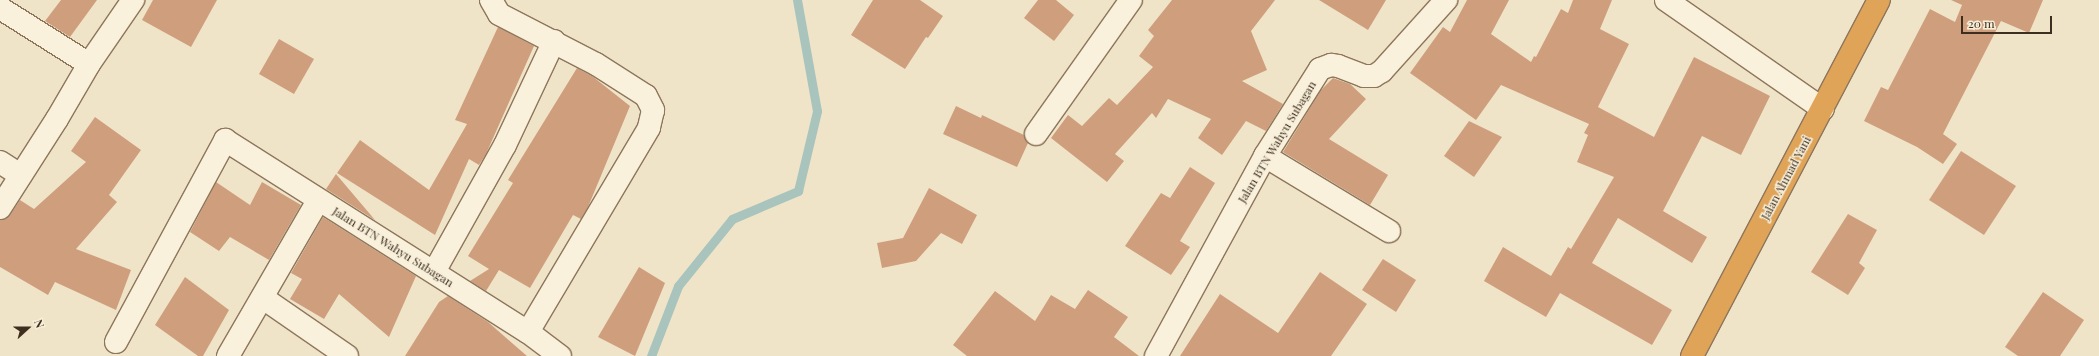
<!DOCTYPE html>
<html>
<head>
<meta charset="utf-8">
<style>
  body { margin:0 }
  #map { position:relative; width:2099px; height:356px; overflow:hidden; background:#f0e4c8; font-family:"Playfair Display",serif }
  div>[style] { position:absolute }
  .stream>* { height:9px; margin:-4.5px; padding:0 4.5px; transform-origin:4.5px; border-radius:4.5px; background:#a9c4bc }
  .building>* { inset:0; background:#cf9f7d }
  .roads { filter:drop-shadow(1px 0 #8d765c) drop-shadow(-1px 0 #8d765c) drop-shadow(0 1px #8d765c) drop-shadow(0 -1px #8d765c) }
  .minor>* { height:22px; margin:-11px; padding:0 11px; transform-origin:11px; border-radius:11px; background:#faf1dc }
  .highway>* { height:22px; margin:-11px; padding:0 11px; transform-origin:11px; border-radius:11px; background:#e0a458 }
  span { translate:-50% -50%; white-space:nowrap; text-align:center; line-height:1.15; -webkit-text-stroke:3px #f7eed8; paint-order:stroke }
  .street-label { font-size:12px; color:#3d2e20 }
  .north { position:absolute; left:8px; top:308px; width:40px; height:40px; -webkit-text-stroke:3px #f7eed8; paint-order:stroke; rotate:69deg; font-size:11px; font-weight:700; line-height:16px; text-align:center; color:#3d2e20 }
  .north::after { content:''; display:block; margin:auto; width:14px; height:18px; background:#3d2e20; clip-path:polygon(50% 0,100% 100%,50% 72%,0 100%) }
  .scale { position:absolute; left:1961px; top:16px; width:91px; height:18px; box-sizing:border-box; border:2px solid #3d2e20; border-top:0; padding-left:5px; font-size:12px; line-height:14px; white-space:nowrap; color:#3d2e20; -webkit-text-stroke:3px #f7eed8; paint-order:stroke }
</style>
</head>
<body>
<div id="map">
  <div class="stream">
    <i style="left:651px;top:356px;width:75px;rotate:-68.9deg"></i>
    <i style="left:678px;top:286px;width:86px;rotate:-51.1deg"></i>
    <i style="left:732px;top:219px;width:72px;rotate:-23deg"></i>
    <i style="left:798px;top:191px;width:82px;rotate:-76.6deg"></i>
    <i style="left:817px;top:111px;width:113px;rotate:-100.2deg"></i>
  </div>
  <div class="building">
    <i style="clip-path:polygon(61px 0,97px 0,70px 37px,45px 21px)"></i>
    <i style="clip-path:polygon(153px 0,217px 0,191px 47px,142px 20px)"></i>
    <i style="clip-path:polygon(873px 0,920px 0,943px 16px,928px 38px,926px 37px,905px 69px,851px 35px)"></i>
    <i style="clip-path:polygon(1038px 0,1056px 0,1074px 15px,1054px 41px,1024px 18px)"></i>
    <i style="clip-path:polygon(1172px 0,1275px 0,1251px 31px,1267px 70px,1242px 81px,1283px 104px,1266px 131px,1246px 121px,1222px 155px,1198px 138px,1211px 119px,1168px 99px,1156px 118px,1152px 113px,1115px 154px,1124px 161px,1107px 182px,1051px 138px,1068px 115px,1082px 126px,1109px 98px,1117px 105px,1153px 67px,1139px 56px,1154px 36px,1148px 30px)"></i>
    <i style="clip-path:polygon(1319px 0,1386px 0,1368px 30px)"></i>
    <i style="clip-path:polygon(1467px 0,1509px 0,1491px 34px,1531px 62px,1534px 56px,1536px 57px,1561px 9px,1568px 13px,1573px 0,1612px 0,1600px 29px,1629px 44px,1598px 107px,1654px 137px,1694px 57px,1770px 96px,1741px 155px,1702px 136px,1663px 211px,1707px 237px,1692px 263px,1618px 218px,1592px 263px,1672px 310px,1652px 345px,1560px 293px,1546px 317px,1484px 281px,1503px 247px,1551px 276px,1568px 247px,1571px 249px,1614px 177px,1577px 162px,1588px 135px,1584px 133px,1589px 124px,1501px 85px,1476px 120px,1410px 73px,1443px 27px,1450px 32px)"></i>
    <i style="clip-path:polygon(1951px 0,2043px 0,2029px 33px,2001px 21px,1943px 134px,1957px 144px,1943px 164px,1917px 147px,1864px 121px,1881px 87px,1888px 90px,1930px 9px,1955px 22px,1962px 5px)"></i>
    <i style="clip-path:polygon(498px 27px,534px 46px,486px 154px,479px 165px,469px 159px,435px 235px,337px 173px,360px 140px,429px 190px,467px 124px,455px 120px)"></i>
    <i style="clip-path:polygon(279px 39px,314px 59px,294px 94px,259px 74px)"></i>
    <i style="clip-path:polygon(577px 68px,592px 76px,630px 106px,588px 207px,581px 219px,573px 215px,530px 288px,499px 270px,486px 291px,470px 281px,489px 269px,468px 256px,513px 183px,508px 180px)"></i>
    <i style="clip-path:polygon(1333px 78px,1350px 84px,1366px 99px,1329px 139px,1388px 175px,1370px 205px,1283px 152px,1321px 90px)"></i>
    <i style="clip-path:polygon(956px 106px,981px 118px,982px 115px,1024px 135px,1028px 143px,1017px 167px,943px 134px)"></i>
    <i style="clip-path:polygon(95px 117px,141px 150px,109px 195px,117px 202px,76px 249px,131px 270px,116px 310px,55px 282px,48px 295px,0 267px,0 220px,10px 215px,20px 200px,34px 209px,86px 162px,71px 151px)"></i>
    <i style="clip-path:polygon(1469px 121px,1502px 137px,1474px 177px,1444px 156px)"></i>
    <i style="clip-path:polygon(1961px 151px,2016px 186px,1984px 235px,1929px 200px)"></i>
    <i style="clip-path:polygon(1190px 167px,1215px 183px,1180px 241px,1190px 247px,1171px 275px,1125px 246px,1161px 193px,1170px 198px)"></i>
    <i style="clip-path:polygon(336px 174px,375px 220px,326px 189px)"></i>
    <i style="clip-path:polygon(216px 182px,250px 205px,262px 182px,301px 205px,269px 260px,230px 237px,219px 251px,190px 232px)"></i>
    <i style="clip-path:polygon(929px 188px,977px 215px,962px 244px,941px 233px,916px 261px,882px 268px,877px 243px,903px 238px)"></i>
    <i style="clip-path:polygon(1848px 214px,1877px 230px,1859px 263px,1865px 268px,1848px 295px,1811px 272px)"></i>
    <i style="clip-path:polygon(323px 217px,416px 276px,389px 337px,339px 294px,324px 319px,290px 299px,302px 279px,291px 273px)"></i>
    <i style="clip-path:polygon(1383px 259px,1416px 280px,1396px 312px,1362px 290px)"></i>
    <i style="clip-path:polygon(639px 267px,665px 283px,635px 356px,598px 337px)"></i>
    <i style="clip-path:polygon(1320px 272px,1367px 304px,1331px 356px,1180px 356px,1220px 294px,1278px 333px)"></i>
    <i style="clip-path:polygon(185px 277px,229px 310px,203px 356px,198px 356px,155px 325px)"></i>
    <i style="clip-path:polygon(1088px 290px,1128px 317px,1114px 337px,1139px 356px,967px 356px,953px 345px,995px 291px,1035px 321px,1051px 295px,1075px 309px)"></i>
    <i style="clip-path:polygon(2043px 292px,2084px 320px,2060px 356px,2018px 356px,2005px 347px)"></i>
    <i style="clip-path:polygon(448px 296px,488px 322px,527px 356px,405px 356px,439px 302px)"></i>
  </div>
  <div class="roads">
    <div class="minor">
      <i style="left:491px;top:0;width:16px;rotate:60deg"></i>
      <i style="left:499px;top:14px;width:109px;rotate:27.3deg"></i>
      <i style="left:596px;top:64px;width:59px;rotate:32.6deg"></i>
      <i style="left:646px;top:96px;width:16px;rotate:63deg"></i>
      <i style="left:653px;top:110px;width:18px;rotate:103deg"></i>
      <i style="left:649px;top:128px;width:237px;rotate:120.7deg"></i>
      <i style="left:1666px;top:0;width:191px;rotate:34.8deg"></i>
      <i style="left:0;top:8px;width:105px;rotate:32.2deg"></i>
      <i style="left:1036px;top:134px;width:164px;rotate:-54.7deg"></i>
      <i style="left:1265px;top:156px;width:145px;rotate:31.2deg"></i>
      <i style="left:0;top:162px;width:24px;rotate:33deg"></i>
      <i style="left:0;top:208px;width:106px;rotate:-57.4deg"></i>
      <i style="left:57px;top:119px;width:64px;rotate:-59.8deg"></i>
      <i style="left:89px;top:64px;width:78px;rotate:-55.5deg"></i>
      <i style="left:434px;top:272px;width:145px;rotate:-60.8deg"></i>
      <i style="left:505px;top:145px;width:115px;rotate:-64.8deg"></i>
      <i style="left:263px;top:298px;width:102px;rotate:34.6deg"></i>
      <i style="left:116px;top:342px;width:230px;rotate:-61.6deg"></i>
      <i style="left:225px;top:140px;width:359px;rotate:32.4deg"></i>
      <i style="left:528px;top:332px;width:40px;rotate:37deg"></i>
      <i style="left:228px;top:356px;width:179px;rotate:-59.9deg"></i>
      <i style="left:1156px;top:356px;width:228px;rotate:-61.4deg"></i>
      <i style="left:1265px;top:156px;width:103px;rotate:-57.7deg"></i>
      <i style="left:1320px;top:69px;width:12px;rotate:-20deg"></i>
      <i style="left:1331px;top:65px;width:7px;rotate:8deg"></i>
      <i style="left:1338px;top:66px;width:28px;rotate:21deg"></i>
      <i style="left:1364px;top:76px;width:10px"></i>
      <i style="left:1374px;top:76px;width:9px;rotate:-32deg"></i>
      <i style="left:1382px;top:71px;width:96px;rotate:-48deg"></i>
    </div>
    <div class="highway">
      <i style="left:1692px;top:356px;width:402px;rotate:-62.3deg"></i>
    </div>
  </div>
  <div class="street-label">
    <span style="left:1277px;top:142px;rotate:-59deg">Jalan BTN Wahyu Subagan</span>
    <span style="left:1786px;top:178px;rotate:-62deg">Jalan Ahmad Yani</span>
    <span style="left:393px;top:247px;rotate:32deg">Jalan BTN Wahyu Subagan</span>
  </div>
  <div class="north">N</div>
  <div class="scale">20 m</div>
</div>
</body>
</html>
